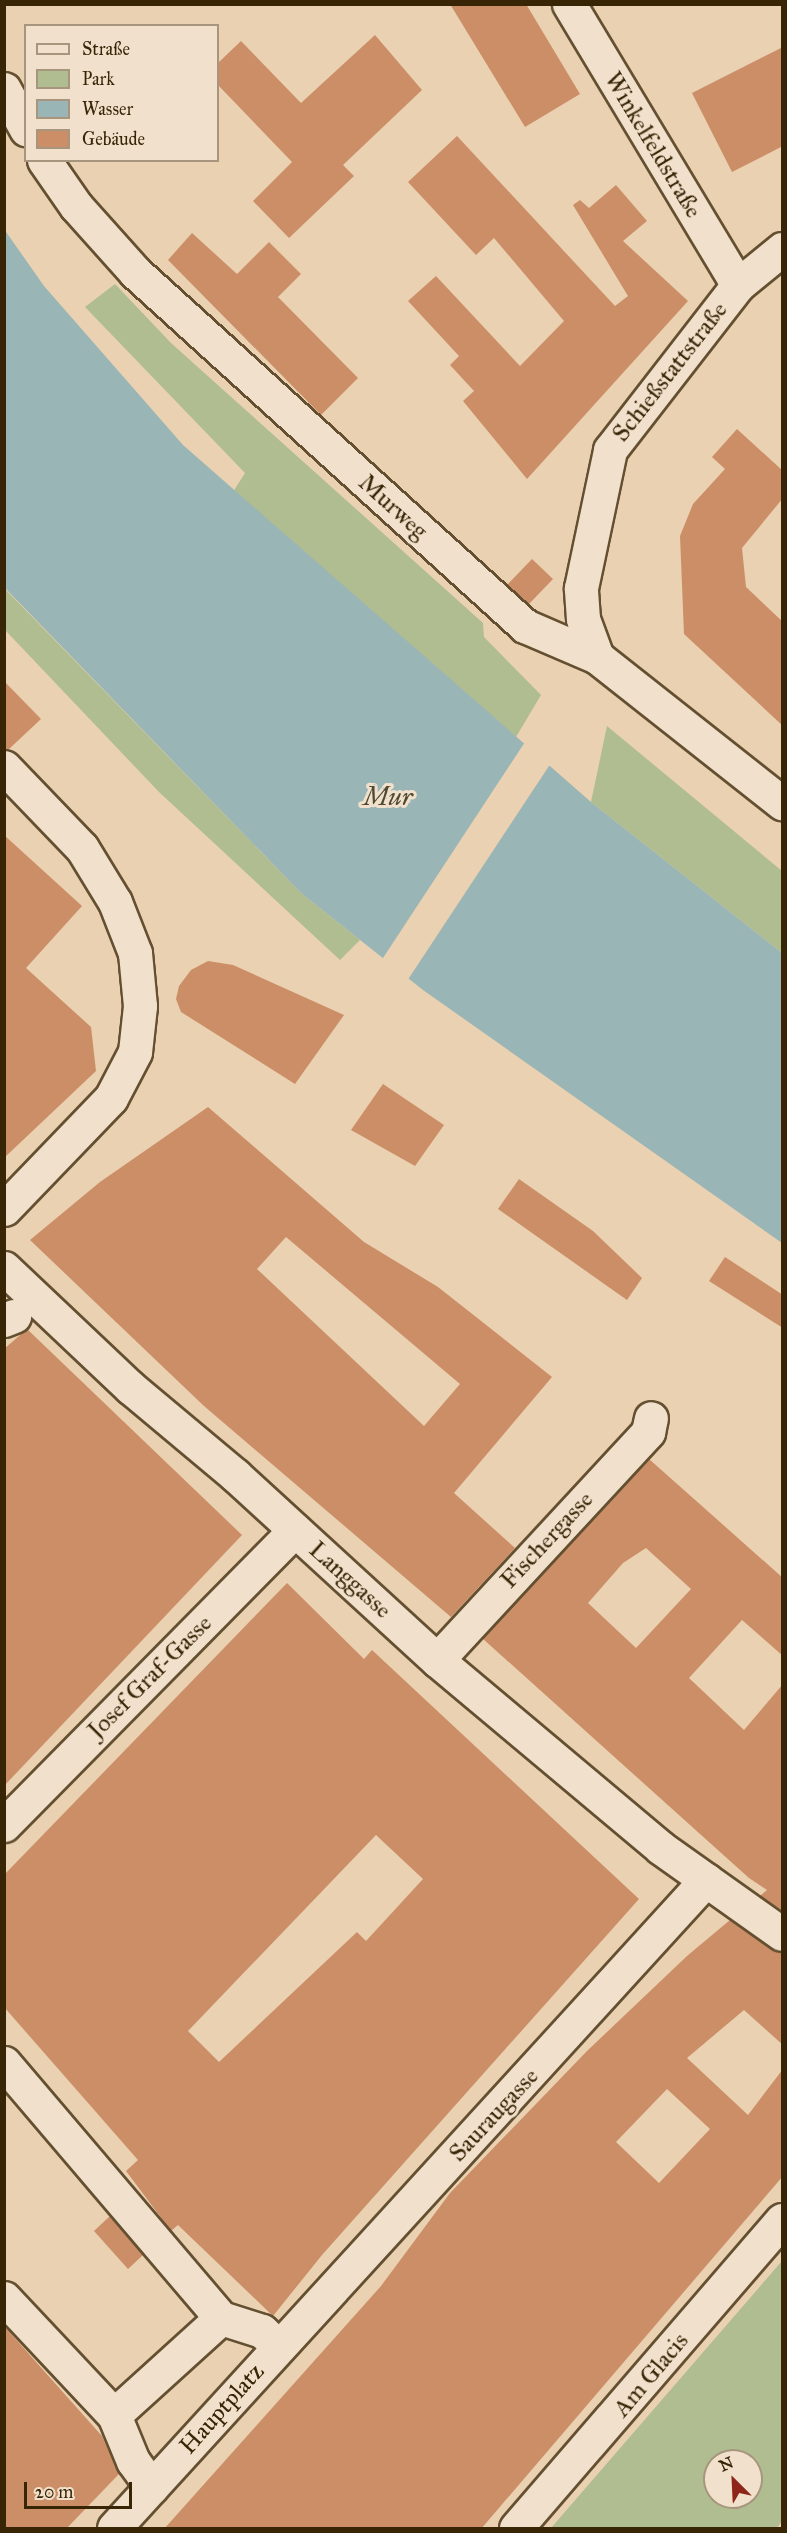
<!DOCTYPE html>
<html>
<head>
<meta charset="utf-8">
<style>
  body { margin:0 }
  #map { position:relative; width:787px; height:2533px; overflow:hidden; background:#e9d1b1; font-family:"IM FELL Great Primer",serif }
  div>[style] { position:absolute }
  .green>* { inset:0; background:#b0bd91 }
  .water>* { inset:0; background:#9ab5b5 }
  .pier>* { inset:0; background:#e9d1b1 }
  .building>* { inset:0; background:#cc8e67 }
  .roads { filter:drop-shadow(2px 0 #645031) drop-shadow(-2px 0 #645031) drop-shadow(0 2px #645031) drop-shadow(0 -2px #645031) }
  .minor>* { height:33px; margin:-16.5px; padding:0 16.5px; transform-origin:16.5px; border-radius:16.5px; background:#f1e1cc }
  span { translate:-50% -50%; white-space:nowrap; text-align:center; line-height:1.15; -webkit-text-stroke:6px #f1e1cc; paint-order:stroke }
  .street-label { font-size:24px; color:#382506 }
  .water-label { font-size:26px; color:#504932; font-style:italic }
  .frame { position:absolute; inset:0; border:6px solid #382506; pointer-events:none }
  .legend { position:absolute; left:24px; top:24px; width:195px; height:138px; box-sizing:border-box; background:#f1e1cc; border:2px solid #a7967d; margin:0; padding:8px 10px; list-style:none; font-size:18px; color:#382506 }
  .legend li { display:flex; align-items:center; gap:12px; height:30px }
  .legend b { width:30px; border:2px solid #a7967d }
  .north { position:absolute; left:703px; top:2449px; width:60px; height:60px; box-sizing:border-box; background:#f1e1cc; border:2px solid #a7967d; border-radius:50%; rotate:336deg; font-size:16px; font-weight:700; line-height:24px; text-align:center; color:#382506 }
  .north::after { content:''; display:block; margin:auto; width:21px; height:27px; background:#8f2418; clip-path:polygon(50% 0,100% 100%,50% 72%,0 100%) }
  .scale { position:absolute; left:24px; top:2482px; width:108px; height:27px; box-sizing:border-box; border:3px solid #382506; border-top:0; padding-left:8px; font-size:18px; line-height:21px; white-space:nowrap; color:#382506; -webkit-text-stroke:4px #f1e1cc; paint-order:stroke }
</style>
</head>
<body>
<div id="map">
  <div class="green">
    <i style="clip-path:polygon(115px 284px,171px 343px,483px 623px,484px 637px,541px 695px,516px 737px,233px 492px,245px 473px,85px 307px)"></i>
    <i style="clip-path:polygon(4px 588px,301px 893px,360px 940px,340px 960px,159px 792px,5px 630px)"></i>
    <i style="clip-path:polygon(607px 726px,782px 871px,782px 953px,591px 802px)"></i>
    <i style="clip-path:polygon(evenodd,782px 2261px,782px 2521px,777px 2528px,551px 2528px,782px 2261px,715px 2461px,751px 2461px,751px 2497px,715px 2497px,715px 2461px)"></i>
  </div>
  <div class="water">
    <i style="clip-path:polygon(4px 229px,44px 286px,183px 445px,591px 802px,782px 953px,782px 1243px,423px 990px,301px 893px,5px 588px)"></i>
  </div>
  <div class="pier">
    <i style="clip-path:polygon(525px 742px,551px 763px,407px 981px,381px 961px)"></i>
  </div>
  <div class="building">
    <i style="clip-path:polygon(450px 4px,526px 4px,580px 94px,525px 127px)"></i>
    <i style="clip-path:polygon(375px 35px,422px 90px,343px 165px,354px 176px,289px 238px,253px 201px,292px 162px,218px 85px,218px 63px,241px 41px,301px 103px)"></i>
    <i style="clip-path:polygon(783px 47px,783px 146px,732px 172px,692px 93px)"></i>
    <i style="clip-path:polygon(457px 136px,615px 306px,628px 296px,573px 205px,580px 200px,589px 208px,616px 185px,647px 221px,623px 241px,688px 301px,527px 479px,463px 401px,474px 391px,450px 365px,459px 356px,408px 301px,436px 276px,520px 366px,564px 321px,494px 238px,476px 255px,408px 182px)"></i>
    <i style="clip-path:polygon(192px 233px,237px 274px,269px 242px,301px 274px,278px 297px,358px 378px,321px 415px,168px 260px)"></i>
    <i style="clip-path:polygon(737px 429px,783px 471px,783px 498px,742px 548px,746px 587px,783px 622px,783px 726px,684px 634px,680px 536px,693px 504px,725px 469px,712px 457px)"></i>
    <i style="clip-path:polygon(532px 559px,553px 579px,529px 604px,507px 585px)"></i>
    <i style="clip-path:polygon(4px 681px,41px 719px,9px 749px,4px 749px)"></i>
    <i style="clip-path:polygon(4px 835px,82px 906px,26px 968px,91px 1027px,96px 1071px,4px 1158px)"></i>
    <i style="clip-path:polygon(208px 961px,233px 965px,344px 1015px,295px 1084px,181px 1012px,176px 999px,179px 986px,191px 970px)"></i>
    <i style="clip-path:polygon(383px 1084px,444px 1125px,415px 1166px,351px 1130px)"></i>
    <i style="clip-path:polygon(evenodd,208px 1107px,364px 1242px,438px 1287px,552px 1377px,454px 1493px,515px 1548px,451px 1617px,204px 1406px,30px 1240px,100px 1182px,208px 1107px,286px 1237px,460px 1384px,424px 1426px,257px 1269px,286px 1237px)"></i>
    <i style="clip-path:polygon(519px 1179px,593px 1231px,642px 1278px,627px 1300px,498px 1209px)"></i>
    <i style="clip-path:polygon(725px 1257px,783px 1295px,783px 1328px,709px 1281px)"></i>
    <i style="clip-path:polygon(27px 1329px,242px 1535px,4px 1786px,4px 1349px)"></i>
    <i style="clip-path:polygon(evenodd,649px 1459px,783px 1578px,783px 1656px,742px 1620px,689px 1678px,744px 1730px,783px 1684px,783px 1911px,760px 1896px,767px 1890px,749px 1878px,482px 1638px,649px 1459px,646px 1548px,691px 1589px,636px 1648px,588px 1603px,623px 1563px,646px 1548px)"></i>
    <i style="clip-path:polygon(evenodd,287px 1583px,364px 1659px,372px 1650px,639px 1899px,322px 2255px,273px 2316px,178px 2225px,171px 2231px,126px 2171px,138px 2160px,4px 2007px,4px 1875px,287px 1583px,376px 1835px,423px 1879px,366px 1941px,357px 1932px,219px 2062px,188px 2031px,376px 1835px)"></i>
    <i style="clip-path:polygon(evenodd,730px 1920px,771px 1949px,783px 1952px,783px 2045px,744px 2010px,687px 2058px,748px 2115px,783px 2069px,783px 2176px,481px 2529px,164px 2529px,381px 2286px,450px 2193px,587px 2051px,687px 1956px,730px 1920px,667px 2089px,710px 2129px,659px 2183px,616px 2142px,667px 2089px)"></i>
    <i style="clip-path:polygon(110px 2216px,143px 2255px,128px 2269px,94px 2231px)"></i>
    <i style="clip-path:polygon(4px 2326px,102px 2436px,119px 2474px,66px 2529px,4px 2529px)"></i>
  </div>
  <div class="roads">
    <div class="minor">
      <i style="left:569px;top:4px;width:328px;rotate:59deg"></i>
      <i style="left:4px;top:89px;width:46px;rotate:61.2deg"></i>
      <i style="left:44px;top:160px;width:56px;rotate:55.2deg"></i>
      <i style="left:76px;top:206px;width:89px;rotate:48.2deg"></i>
      <i style="left:135px;top:272px;width:527px;rotate:42.23deg"></i>
      <i style="left:525px;top:626px;width:78px;rotate:23.3deg"></i>
      <i style="left:597px;top:657px;width:236px;rotate:38.3deg"></i>
      <i style="left:597px;top:657px;width:40px;rotate:-110.2deg"></i>
      <i style="left:583px;top:619px;width:31px;rotate:-94deg"></i>
      <i style="left:581px;top:588px;width:141px;rotate:-78.1deg"></i>
      <i style="left:610px;top:450px;width:209px;rotate:-52.2deg"></i>
      <i style="left:738px;top:285px;width:57px;rotate:-39.3deg"></i>
      <i style="left:4px;top:767px;width:112px;rotate:46.1deg"></i>
      <i style="left:82px;top:848px;width:63px;rotate:58.6deg"></i>
      <i style="left:115px;top:902px;width:55px;rotate:68.6deg"></i>
      <i style="left:135px;top:953px;width:53px;rotate:84.6deg"></i>
      <i style="left:140px;top:1006px;width:46px;rotate:96.2deg"></i>
      <i style="left:135px;top:1052px;width:52px;rotate:117.6deg"></i>
      <i style="left:111px;top:1098px;width:154px;rotate:133.9deg"></i>
      <i style="left:4px;top:1268px;width:175px;rotate:43.4deg"></i>
      <i style="left:131px;top:1388px;width:136px;rotate:39.9deg"></i>
      <i style="left:235px;top:1475px;width:274px;rotate:42.5deg"></i>
      <i style="left:437px;top:1660px;width:292px;rotate:40deg"></i>
      <i style="left:661px;top:1848px;width:148px;rotate:35.4deg"></i>
      <i style="left:4px;top:1320px;width:11px;rotate:-22deg"></i>
      <i style="left:437px;top:1660px;width:311px;rotate:-47.2deg"></i>
      <i style="left:648px;top:1432px;width:14px;rotate:-78deg"></i>
      <i style="left:4px;top:1825px;width:414px;rotate:-45.4deg"></i>
      <i style="left:4px;top:2063px;width:335px;rotate:49.6deg"></i>
      <i style="left:221px;top:2318px;width:43px;rotate:17.6deg"></i>
      <i style="left:262px;top:2331px;width:23px;rotate:43deg"></i>
      <i style="left:4px;top:2298px;width:161px;rotate:46.8deg"></i>
      <i style="left:114px;top:2415px;width:144px;rotate:-42.2deg"></i>
      <i style="left:114px;top:2415px;width:50px;rotate:67.6deg"></i>
      <i style="left:133px;top:2461px;width:32px;rotate:54deg"></i>
      <i style="left:114px;top:2528px;width:878px;rotate:-47.59deg"></i>
      <i style="left:516px;top:2528px;width:407px;rotate:-49.2deg"></i>
    </div>
  </div>
  <div class="street-label">
    <span style="left:653px;top:145px;rotate:59deg">Winkelfeldstraße</span>
    <span style="left:670px;top:372px;rotate:-52deg">Schießstattstraße</span>
    <span style="left:393px;top:507px;rotate:42deg">Murweg</span>
    <span style="left:547px;top:1540px;rotate:-47deg">Fischergasse</span>
    <span style="left:350px;top:1580px;rotate:42deg">Langgasse</span>
    <span style="left:150px;top:1677px;rotate:-45deg">Josef Graf-Gasse</span>
    <span style="left:494px;top:2115px;rotate:-47deg">Sauraugasse</span>
    <span style="left:651px;top:2375px;rotate:-50deg">Am Glacis</span>
    <span style="left:222px;top:2409px;rotate:-48deg">Hauptplatz</span>
  </div>
  <div class="water-label">
    <span style="left:388px;top:797px">Mur</span>
  </div>
  <div class="frame"></div>
  <ul class="legend">
  <li><b style="height:8px;background:#f1e1cc"></b>Straße</li>
  <li><b style="height:16px;background:#b0bd91"></b>Park</li>
  <li><b style="height:16px;background:#9ab5b5"></b>Wasser</li>
  <li><b style="height:16px;background:#cc8e67"></b>Gebäude</li>
  </ul>
  <div class="north">N</div>
  <div class="scale">20 m</div>
</div>
</body>
</html>
